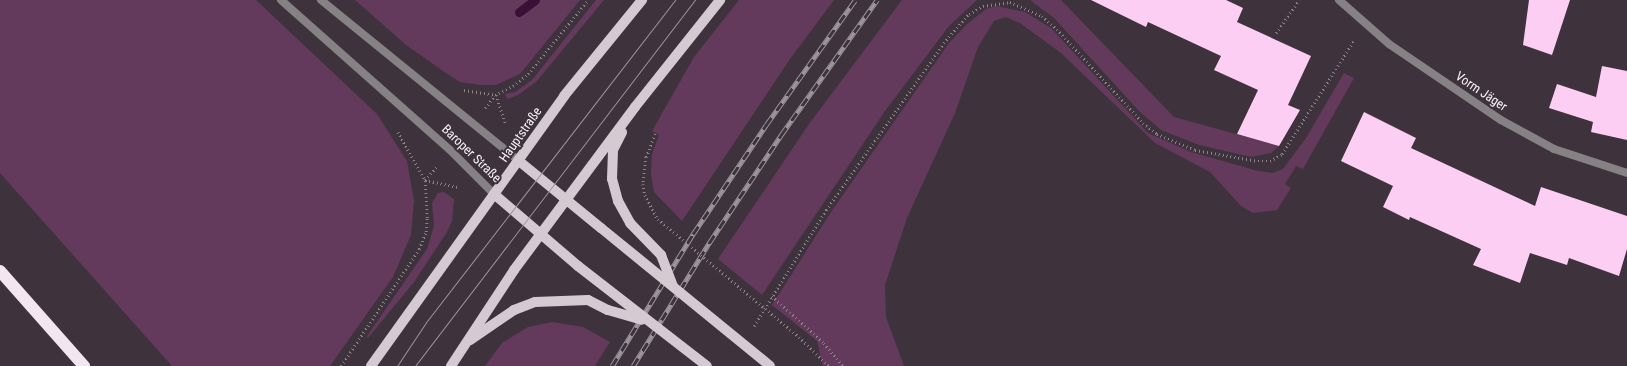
<!DOCTYPE html>
<html>
<head>
<meta charset="utf-8">
<style>
  body { margin:0 }
  #map { position:relative; width:1627px; height:366px; overflow:hidden; background:#3e333c; font-family:"Roboto Condensed",sans-serif }
  div>[style] { position:absolute }
  .green>* { inset:0; background:#63395c }
  .stream>* { height:9px; margin:-4.5px; padding:0 4.5px; transform-origin:4.5px; border-radius:4.5px; background:#3c1036 }
  .building>* { inset:0; background:#fdcef3 }
  .path>* { height:2.5px; margin-top:-1.25px; transform-origin:0; background:repeating-linear-gradient(90deg,#8b8289 0 1px,transparent 0 4px) }
  .street>* { height:8px; margin:-4px; padding:0 4px; transform-origin:4px; border-radius:4px; background:#868185 }
  .primary>* { height:10px; margin:-5px; padding:0 5px; transform-origin:5px; border-radius:5px; background:#d5c9d2 }
  .highway>* { height:12px; margin:-6px; padding:0 6px; transform-origin:6px; border-radius:6px; background:#f4e6f1 }
  .tram>* { height:1px; margin:-0.5px; padding:0 0.5px; transform-origin:0.5px; border-radius:0.5px; background:#9f969d }
  .rail>* { height:4.5px; margin-top:-2.25px; transform-origin:0; background:repeating-linear-gradient(90deg,#3e333c 0 9px,#9f969d 0 18px); box-sizing:border-box; border-block:1px solid #9f969d }
  .path-bridge>* { height:2.5px; margin-top:-1.25px; transform-origin:0; background:repeating-linear-gradient(90deg,#8b8289 0 1px,transparent 0 4px) }
  .primary-bridge>* { height:10px; margin:-5px; padding:0 5px; transform-origin:5px; border-radius:5px; background:#d5c9d2 }
  span { translate:-50% -50%; white-space:nowrap; text-align:center; line-height:1.15; -webkit-text-stroke:4px #3e333c; paint-order:stroke }
  .street-label { font-size:13px; color:#f7f0f5 }
</style>
</head>
<body>
<div id="map">
  <div class="green">
    <i style="clip-path:polygon(0 0,256px 0,377px 114px,407px 161px,414px 201px,411px 235px,393px 277px,330px 366px,172px 366px,0 173px)"></i>
    <i style="clip-path:polygon(355px 0,580px 0,520px 74px,496px 85px,480px 85px,460px 82px,443px 71px,406px 45px)"></i>
    <i style="clip-path:polygon(596px 0,604px 0,536px 82px,518px 95px,507px 99px,505px 94px,515px 92px,532px 80px)"></i>
    <i style="clip-path:polygon(739px 0,834px 0,790px 59px,682px 221px,654px 192px,651px 174px,652px 154px,659px 135px,652px 131px,694px 57px)"></i>
    <i style="clip-path:polygon(902px 0,977px 0,949px 26px,885px 111px,762px 295px,718px 259px,809px 124px)"></i>
    <i style="clip-path:polygon(1030px 0,1061px 0,1174px 117px,1279px 146px,1271px 153px,1251px 157px,1199px 145px,1161px 130px,1139px 111px,1054px 18px)"></i>
    <i style="clip-path:polygon(996px 6px,1025px 12px,1051px 28px,1148px 133px,1191px 152px,1258px 171px,1272px 173px,1283px 169px,1306px 138px,1344px 73px,1354px 78px,1303px 169px,1296px 166px,1285px 184px,1291px 188px,1277px 210px,1253px 213px,1241px 206px,1210px 172px,1155px 143px,1061px 53px,1020px 23px,1006px 17px,994px 21px,978px 47px,955px 113px,907px 218px,885px 285px,886px 317px,904px 366px,823px 366px,817px 341px,772px 305px,831px 212px,949px 43px,966px 25px,986px 9px)"></i>
    <i style="clip-path:polygon(444px 192px,454px 199px,452px 221px,447px 232px,414px 282px,368px 338px,367px 336px,427px 249px,434px 226px,432px 203px,438px 193px)"></i>
    <i style="clip-path:polygon(552px 322px,583px 327px,610px 342px,595px 366px,485px 366px,502px 343px,528px 327px)"></i>
  </div>
  <div class="stream">
    <i style="left:519px;top:12px;width:20px;rotate:-37deg"></i>
  </div>
  <div class="building">
    <i style="clip-path:polygon(1091px 0,1226px 0,1243px 8px,1237px 22px,1311px 56px,1288px 105px,1300px 110px,1279px 146px,1237px 134px,1258px 90px,1214px 70px,1221px 56px,1148px 22px,1146px 27px)"></i>
    <i style="clip-path:polygon(1529px 0,1570px 0,1552px 55px,1523px 45px)"></i>
    <i style="clip-path:polygon(1602px 66px,1627px 71px,1627px 140px,1591px 132px,1593px 122px,1549px 108px,1557px 84px,1596px 97px)"></i>
    <i style="clip-path:polygon(1364px 112px,1416px 138px,1411px 148px,1535px 206px,1541px 187px,1627px 216px,1627px 249px,1619px 276px,1569px 258px,1567px 265px,1530px 253px,1520px 283px,1473px 265px,1481px 249px,1410px 217px,1409px 220px,1383px 207px,1393px 186px,1341px 161px)"></i>
  </div>
  <div class="path">
    <i style="left:1276px;top:33px;width:40px;rotate:-55.1deg"></i>
    <i style="left:464px;top:90px;width:31px;rotate:9deg"></i>
    <i style="left:496px;top:95px;width:31px;rotate:71deg"></i>
    <i style="left:485px;top:108px;width:16px;rotate:-52deg"></i>
    <i style="left:495px;top:95px;width:20px;rotate:-27deg"></i>
    <i style="left:513px;top:86px;width:19px;rotate:-39deg"></i>
    <i style="left:528px;top:74px;width:95px;rotate:-51deg"></i>
    <i style="left:398px;top:132px;width:55px;rotate:60.6deg"></i>
    <i style="left:425px;top:180px;width:34px;rotate:12deg"></i>
    <i style="left:646px;top:157px;width:26px;rotate:-69deg"></i>
    <i style="left:772px;top:296px;width:70px;rotate:42.1deg"></i>
    <i style="left:824px;top:343px;width:30px;rotate:50deg"></i>
    <i style="left:754px;top:326px;width:137px;rotate:-58.2deg"></i>
    <i style="left:826px;top:210px;width:208px;rotate:-54.8deg"></i>
    <i style="left:946px;top:40px;width:35px;rotate:-49deg"></i>
    <i style="left:969px;top:14px;width:16px;rotate:-30deg"></i>
    <i style="left:983px;top:6px;width:27px;rotate:-8deg"></i>
    <i style="left:1010px;top:2px;width:35px;rotate:24deg"></i>
    <i style="left:1042px;top:16px;width:20px;rotate:41deg"></i>
    <i style="left:1057px;top:29px;width:127px;rotate:47.5deg"></i>
    <i style="left:1143px;top:123px;width:18px;rotate:38deg"></i>
    <i style="left:1157px;top:134px;width:41px;rotate:22.8deg"></i>
    <i style="left:1195px;top:150px;width:64px;rotate:9.9deg"></i>
    <i style="left:1258px;top:161px;width:12px"></i>
    <i style="left:1270px;top:161px;width:14px;rotate:-30deg"></i>
    <i style="left:1282px;top:154px;width:135px;rotate:-57.7deg"></i>
    <i style="left:799px;top:337px;width:42px;rotate:44deg"></i>
    <i style="left:341px;top:366px;width:141px;rotate:-56.3deg"></i>
    <i style="left:419px;top:249px;width:18px;rotate:-68deg"></i>
    <i style="left:426px;top:232px;width:14px;rotate:-86deg"></i>
    <i style="left:427px;top:218px;width:38px;rotate:-93deg"></i>
    <i style="left:425px;top:180px;width:18px;rotate:-49deg"></i>
  </div>
  <div class="street">
    <i style="left:281px;top:0;width:226px;rotate:41.6deg"></i>
    <i style="left:450px;top:150px;width:62px;rotate:45deg"></i>
    <i style="left:321px;top:0;width:255px;rotate:39.1deg"></i>
    <i style="left:1339px;top:0;width:67px;rotate:41.3deg"></i>
    <i style="left:1389px;top:44px;width:135px;rotate:34.2deg"></i>
    <i style="left:1501px;top:120px;width:60px;rotate:28.7deg"></i>
    <i style="left:1554px;top:149px;width:77px;rotate:18.2deg"></i>
  </div>
  <div class="primary">
    <i style="left:519px;top:161px;width:106px;rotate:39.3deg"></i>
    <i style="left:494px;top:194px;width:111px;rotate:40.6deg"></i>
    <i style="left:618px;top:201px;width:23px;rotate:-105deg"></i>
    <i style="left:612px;top:179px;width:29px;rotate:-88deg"></i>
    <i style="left:613px;top:150px;width:20px;rotate:-63deg"></i>
    <i style="left:470px;top:340px;width:53px;rotate:-34.3deg"></i>
    <i style="left:514px;top:310px;width:22px;rotate:-21deg"></i>
    <i style="left:535px;top:302px;width:53px;rotate:-2.2deg"></i>
    <i style="left:371px;top:366px;width:332px;rotate:-54.4deg"></i>
    <i style="left:564px;top:96px;width:124px;rotate:-50.9deg"></i>
    <i style="left:451px;top:366px;width:115px;rotate:-56.7deg"></i>
    <i style="left:514px;top:270px;width:203px;rotate:-53.4deg"></i>
    <i style="left:635px;top:107px;width:137px;rotate:-51.5deg"></i>
  </div>
  <div class="highway">
    <i style="left:0;top:271px;width:127px;rotate:48.5deg"></i>
  </div>
  <div class="tram">
    <i style="left:397px;top:366px;width:54px;rotate:-56.3deg"></i>
    <i style="left:427px;top:321px;width:406px;rotate:-52.3deg"></i>
    <i style="left:415px;top:366px;width:461px;rotate:-52.6deg"></i>
  </div>
  <div class="rail">
    <i style="left:612px;top:366px;width:155px;rotate:-58.5deg"></i>
    <i style="left:693px;top:234px;width:131px;rotate:-56.2deg"></i>
    <i style="left:766px;top:125px;width:153px;rotate:-54.5deg"></i>
    <i style="left:633px;top:366px;width:145px;rotate:-58.3deg"></i>
    <i style="left:709px;top:243px;width:130px;rotate:-56.3deg"></i>
    <i style="left:781px;top:135px;width:166px;rotate:-54.6deg"></i>
  </div>
  <div class="path-bridge">
    <i style="left:646px;top:157px;width:27px;rotate:96deg"></i>
    <i style="left:643px;top:184px;width:11px;rotate:80deg"></i>
    <i style="left:645px;top:195px;width:27px;rotate:62deg"></i>
    <i style="left:658px;top:219px;width:184px;rotate:39.9deg"></i>
  </div>
  <div class="primary-bridge">
    <i style="left:618px;top:201px;width:25px;rotate:61deg"></i>
    <i style="left:630px;top:223px;width:45px;rotate:45.9deg"></i>
    <i style="left:661px;top:255px;width:33px;rotate:69deg"></i>
    <i style="left:601px;top:228px;width:218px;rotate:39.2deg"></i>
    <i style="left:578px;top:266px;width:163px;rotate:37.8deg"></i>
    <i style="left:588px;top:300px;width:22px;rotate:27deg"></i>
    <i style="left:608px;top:310px;width:35px;rotate:16deg"></i>
  </div>
  <div class="street-label">
    <span style="left:1481px;top:92px;rotate:34deg">Vorm Jäger</span>
    <span style="left:521px;top:135px;rotate:-55deg">Hauptstraße</span>
    <span style="left:471px;top:154px;rotate:44deg">Baroper Straße</span>
  </div>
</div>
</body>
</html>
